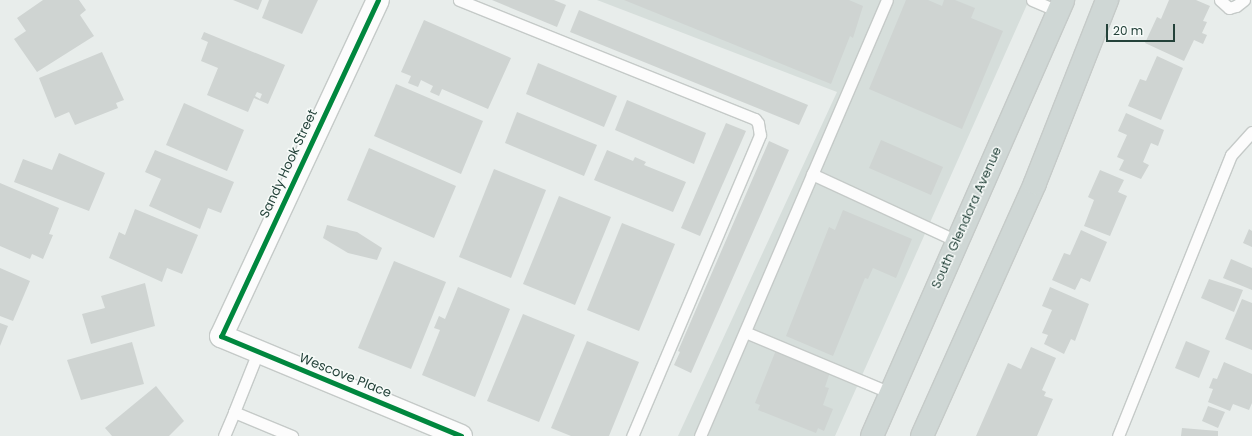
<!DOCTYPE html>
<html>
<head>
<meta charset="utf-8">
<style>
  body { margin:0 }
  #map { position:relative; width:1252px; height:436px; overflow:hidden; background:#e8edeb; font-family:Poppins,sans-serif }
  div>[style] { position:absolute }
  .built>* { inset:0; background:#d6dedb }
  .building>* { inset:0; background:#cfd4d2 }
  .roads { filter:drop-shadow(1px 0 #c5cac8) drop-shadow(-1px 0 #c5cac8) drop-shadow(0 1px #c5cac8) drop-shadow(0 -1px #c5cac8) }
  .lane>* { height:11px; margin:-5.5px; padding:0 5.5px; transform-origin:5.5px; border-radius:5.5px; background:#fcfcfc }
  .street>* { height:22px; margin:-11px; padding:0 11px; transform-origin:11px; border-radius:11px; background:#fcfcfc }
  .primary>* { height:22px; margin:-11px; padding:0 11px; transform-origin:11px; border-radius:11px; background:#cfd7d5 }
  .cycleway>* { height:5px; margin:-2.5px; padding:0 2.5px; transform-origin:2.5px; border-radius:2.5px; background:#00873e }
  span { translate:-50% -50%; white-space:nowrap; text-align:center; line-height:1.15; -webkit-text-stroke:3px #f7fbf9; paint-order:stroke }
  .street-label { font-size:13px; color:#24423a }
  .scale { position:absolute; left:1106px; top:24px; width:69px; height:18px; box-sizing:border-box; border:2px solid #24423a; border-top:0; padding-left:5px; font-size:12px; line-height:14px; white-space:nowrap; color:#24423a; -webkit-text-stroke:3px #f7fbf9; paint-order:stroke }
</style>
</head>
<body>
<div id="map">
  <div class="built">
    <i style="clip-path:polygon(597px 0,1029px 0,835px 436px,678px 436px,837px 92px)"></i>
  </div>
  <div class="building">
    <i style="clip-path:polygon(43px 0,79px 0,86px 10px,80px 15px,94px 36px,37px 72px,14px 39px,26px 31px,17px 18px)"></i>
    <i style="clip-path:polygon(233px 0,262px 0,258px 10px)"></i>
    <i style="clip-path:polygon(269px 0,318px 0,302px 34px,262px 18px)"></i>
    <i style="clip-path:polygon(492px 0,554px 0,566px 5px,557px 27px)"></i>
    <i style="clip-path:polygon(624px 0,849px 0,863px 6px,853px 38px,850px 36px,831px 84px)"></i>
    <i style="clip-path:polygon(906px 0,928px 0,942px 6px,944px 0,955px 0,975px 8px,971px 18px,1003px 31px,962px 129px,869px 89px)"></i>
    <i style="clip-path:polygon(1169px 0,1196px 0,1210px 6px,1203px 21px,1207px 22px,1202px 33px,1207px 35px,1203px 44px,1194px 40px,1184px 61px,1145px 43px,1157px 17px,1161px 19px)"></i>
    <i style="clip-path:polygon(579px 10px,808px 105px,799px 125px,570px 32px)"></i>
    <i style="clip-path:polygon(424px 20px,511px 58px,488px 109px,442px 89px,439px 96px,430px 92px,433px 86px,421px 80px,418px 87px,408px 83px,411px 76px,401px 72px)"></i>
    <i style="clip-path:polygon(evenodd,204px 32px,285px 65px,268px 104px,254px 98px,248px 112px,207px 95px,218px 68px,201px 61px,208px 42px,201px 39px,204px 32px,257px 92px,262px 94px,260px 99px,255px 96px,257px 92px)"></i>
    <i style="clip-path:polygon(102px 52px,124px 100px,116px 103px,118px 108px,75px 125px,69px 112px,55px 118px,39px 78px)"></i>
    <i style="clip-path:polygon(1157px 56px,1183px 68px,1161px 120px,1128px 106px,1140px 79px,1146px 81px)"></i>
    <i style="clip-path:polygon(538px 63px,617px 96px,604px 127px,526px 94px)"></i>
    <i style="clip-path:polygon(396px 84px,483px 121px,461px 174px,374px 136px)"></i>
    <i style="clip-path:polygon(627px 100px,706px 133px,694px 164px,615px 130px)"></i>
    <i style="clip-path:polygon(184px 103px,244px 130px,227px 171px,166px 145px)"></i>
    <i style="clip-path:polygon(517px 112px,597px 145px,584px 176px,505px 143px)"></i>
    <i style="clip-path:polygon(1126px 113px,1164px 130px,1158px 146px,1151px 143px,1143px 162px,1149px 165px,1141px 179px,1119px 170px,1124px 160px,1117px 157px,1127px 135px,1118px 131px)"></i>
    <i style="clip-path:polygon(726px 123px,746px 131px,700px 236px,681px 228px)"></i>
    <i style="clip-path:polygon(881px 140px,943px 167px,931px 195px,869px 168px)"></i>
    <i style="clip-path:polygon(769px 141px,789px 150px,691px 373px,674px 365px,680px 352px,678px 351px)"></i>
    <i style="clip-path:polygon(369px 148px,456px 186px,434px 238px,347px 200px)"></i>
    <i style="clip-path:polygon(155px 150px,234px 182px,221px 213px,208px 208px,200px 229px,149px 206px,161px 179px,145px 172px)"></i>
    <i style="clip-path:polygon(607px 150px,633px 161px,635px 157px,646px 162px,644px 165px,686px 182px,673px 212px,594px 180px)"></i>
    <i style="clip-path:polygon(59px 153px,105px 173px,89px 211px,14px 182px,23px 159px,52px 170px)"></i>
    <i style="clip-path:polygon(494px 169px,546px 190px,511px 278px,459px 257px)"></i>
    <i style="clip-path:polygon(1100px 170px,1124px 180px,1118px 192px,1127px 196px,1110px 236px,1084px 226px,1094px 200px,1088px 197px)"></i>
    <i style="clip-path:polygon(0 183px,59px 208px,49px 234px,53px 235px,43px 259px,32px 254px,30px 259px,0 246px)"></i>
    <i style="clip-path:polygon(559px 196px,611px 217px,575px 305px,523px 284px)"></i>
    <i style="clip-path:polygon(135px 209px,198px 235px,182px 274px,167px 268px,162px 282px,109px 258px,119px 232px,125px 235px)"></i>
    <i style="clip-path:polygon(843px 210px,912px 239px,896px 278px,873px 268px,868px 279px,865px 278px,833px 356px,786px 336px,829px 227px,835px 230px)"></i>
    <i style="clip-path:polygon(622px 223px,675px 244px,639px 331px,587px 310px)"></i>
    <i style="clip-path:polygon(327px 225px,357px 232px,382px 248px,377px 260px,348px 253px,323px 238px)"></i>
    <i style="clip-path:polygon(1249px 229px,1252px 231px,1252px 247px,1243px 243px)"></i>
    <i style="clip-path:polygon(1081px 230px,1107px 242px,1090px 282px,1081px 278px,1075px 290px,1052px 280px,1064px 253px,1070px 255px)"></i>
    <i style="clip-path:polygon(1231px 259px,1252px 268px,1252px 290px,1223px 278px)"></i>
    <i style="clip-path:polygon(394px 261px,446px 282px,411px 369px,358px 348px)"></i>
    <i style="clip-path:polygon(0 268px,30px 281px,13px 321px,0 316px)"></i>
    <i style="clip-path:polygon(1209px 279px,1243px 290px,1234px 312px,1201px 298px)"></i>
    <i style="clip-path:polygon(145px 283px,155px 326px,91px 344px,82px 314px,105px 308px,101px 296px)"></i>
    <i style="clip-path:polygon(458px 287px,510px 309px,475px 397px,422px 375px,440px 330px,434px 328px,439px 316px,445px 319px)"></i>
    <i style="clip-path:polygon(1050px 287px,1089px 304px,1075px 341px,1071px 339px,1064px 354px,1044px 344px,1048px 335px,1042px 333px,1052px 310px,1042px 306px)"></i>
    <i style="clip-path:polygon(1242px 299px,1252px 303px,1252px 350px,1225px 339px)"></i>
    <i style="clip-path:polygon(523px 314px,575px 335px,539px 422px,487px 401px)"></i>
    <i style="clip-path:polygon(0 323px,8px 326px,0 346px)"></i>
    <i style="clip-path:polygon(587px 341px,639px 362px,609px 436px,571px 436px,551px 428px)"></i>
    <i style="clip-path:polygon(1186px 341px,1210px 351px,1199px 378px,1175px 368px)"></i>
    <i style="clip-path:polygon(132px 342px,144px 384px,81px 400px,67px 360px)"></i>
    <i style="clip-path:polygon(1031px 347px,1056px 358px,1042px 390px,1046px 392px,1044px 396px,1053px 399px,1037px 436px,976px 436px,1008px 363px,1021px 369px)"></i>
    <i style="clip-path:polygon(776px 350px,830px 372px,825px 387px,829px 388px,823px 405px,833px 409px,824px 431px,818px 428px,816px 433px,758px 410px,760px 405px,755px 403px)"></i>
    <i style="clip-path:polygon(1224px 362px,1252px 374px,1252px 403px,1249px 410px,1233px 404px,1230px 411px,1208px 402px,1213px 389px,1209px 388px,1213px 378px,1217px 379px)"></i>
    <i style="clip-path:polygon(156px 386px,184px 421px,169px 436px,112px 436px,105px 428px)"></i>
    <i style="clip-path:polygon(1208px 406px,1225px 412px,1218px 428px,1202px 421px)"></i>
    <i style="clip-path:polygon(1182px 428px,1218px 431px,1218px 436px,1181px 436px)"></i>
  </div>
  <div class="roads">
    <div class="lane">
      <i style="left:459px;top:0;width:319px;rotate:21.9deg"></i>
      <i style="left:755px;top:119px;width:5px;rotate:53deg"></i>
      <i style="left:758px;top:123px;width:12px;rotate:81deg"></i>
      <i style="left:760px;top:135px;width:327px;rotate:113deg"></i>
      <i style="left:1032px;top:0;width:28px;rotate:23deg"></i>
      <i style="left:1220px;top:0;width:12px;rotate:42deg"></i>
      <i style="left:1229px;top:8px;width:7px;rotate:-16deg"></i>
      <i style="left:1236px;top:6px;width:10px;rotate:-37deg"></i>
      <i style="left:812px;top:174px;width:160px;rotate:24.8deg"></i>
      <i style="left:745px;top:332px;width:158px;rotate:22.7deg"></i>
      <i style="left:234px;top:412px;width:65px;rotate:-68.2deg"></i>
      <i style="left:224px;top:436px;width:26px;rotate:-67deg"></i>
      <i style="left:234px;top:412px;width:63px;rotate:22.5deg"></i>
      <i style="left:700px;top:436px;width:474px;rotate:-66.8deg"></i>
      <i style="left:1118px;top:436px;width:303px;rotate:-68.1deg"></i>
      <i style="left:1231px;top:155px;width:31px;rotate:-48deg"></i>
    </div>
    <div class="street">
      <i style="left:378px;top:0;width:371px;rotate:115deg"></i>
      <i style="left:221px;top:336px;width:260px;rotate:22.6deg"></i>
    </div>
    <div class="primary">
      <i style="left:872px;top:436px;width:476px;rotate:-66.3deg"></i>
      <i style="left:922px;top:436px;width:277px;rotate:-65.9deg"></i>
      <i style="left:1035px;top:183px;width:197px;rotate:-68.5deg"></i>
    </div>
  </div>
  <div class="cycleway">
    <i style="left:378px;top:0;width:371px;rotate:115deg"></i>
    <i style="left:221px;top:336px;width:260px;rotate:22.6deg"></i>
  </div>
  <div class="street-label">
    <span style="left:289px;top:164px;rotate:-65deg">Sandy Hook Street</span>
    <span style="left:967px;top:218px;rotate:-66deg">South Glendora Avenue</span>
    <span style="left:345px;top:376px;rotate:22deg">Wescove Place</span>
  </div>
  <div class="scale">20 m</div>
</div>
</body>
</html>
